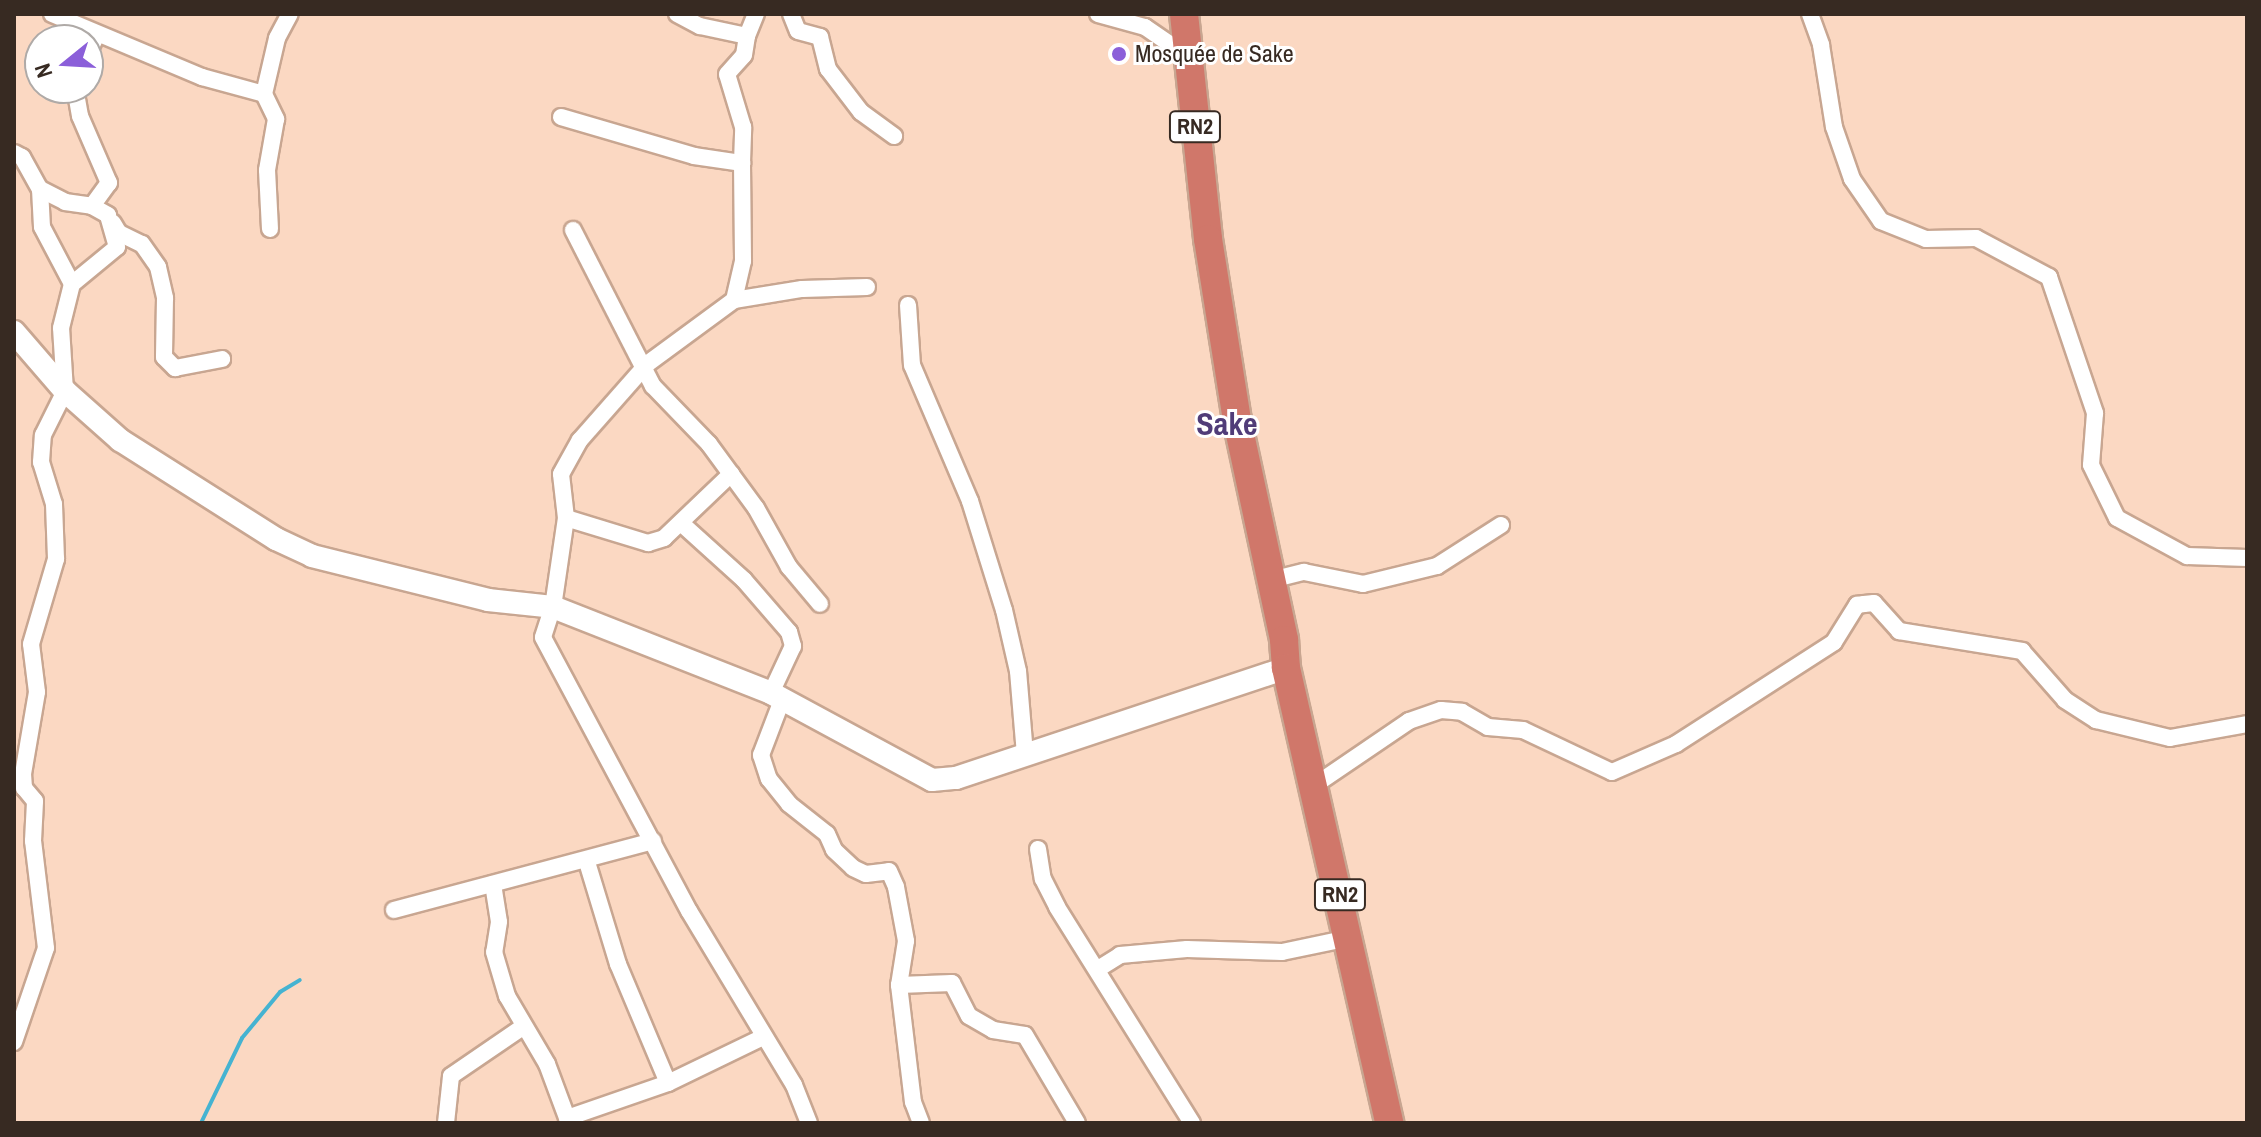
<!DOCTYPE html>
<html>
<head>
<meta charset="utf-8">
<style>
  body { margin:0 }
  #map { position:relative; width:2261px; height:1137px; overflow:hidden; background:#fbd8c2; font-family:"Archivo Narrow",sans-serif }
  div>[style] { position:absolute }
  .stream>* { height:4px; margin:-2px; padding:0 2px; transform-origin:2px; border-radius:2px; background:#45b3d1 }
  .roads { filter:drop-shadow(2px 0 #c8a691) drop-shadow(-2px 0 #c8a691) drop-shadow(0 2px #c8a691) drop-shadow(0 -2px #c8a691) }
  .street>* { height:16px; margin:-8px; padding:0 8px; transform-origin:8px; border-radius:8px; background:#fff }
  .secondary>* { height:22px; margin:-11px; padding:0 11px; transform-origin:11px; border-radius:11px; background:#fff }
  .highway>* { height:28px; margin:-14px; padding:0 14px; transform-origin:14px; border-radius:14px; background:#d0776a }
  .dots>* { width:22px; height:22px; translate:-50% -50%; box-sizing:border-box; border:4px solid #fff; border-radius:50% }
  span { translate:-50% -50%; white-space:nowrap; text-align:center; line-height:1.15; -webkit-text-stroke:6px #fff; paint-order:stroke }
  .shield-label span { padding:2px 6px; background:#fff; border:2px solid; border-radius:6px; -webkit-text-stroke-width:0 }
  .shield-label { font-size:22px; color:#372a22; font-weight:700 }
  .poi-label { font-size:24px; color:#372a22 }
  .left { translate:0 -50%; text-align:left }
  .district-label { font-size:32px; color:#503c78; font-weight:700 }
  .frame { position:absolute; inset:0; border:16px solid #372a22; pointer-events:none }
  .north { position:absolute; left:24px; top:24px; width:80px; height:80px; box-sizing:border-box; background:#fff; border:2px solid #afaaa7; border-radius:50%; rotate:252deg; font-size:22px; font-weight:700; line-height:32px; text-align:center; color:#372a22 }
  .north::after { content:''; display:block; margin:auto; width:28px; height:36px; background:#8b5fd9; clip-path:polygon(50% 0,100% 100%,50% 72%,0 100%) }
</style>
</head>
<body>
<div id="map">
  <div class="stream">
    <i style="left:201px;top:1123px;width:94px;rotate:-64.2deg"></i>
    <i style="left:242px;top:1038px;width:60px;rotate:-50.4deg"></i>
    <i style="left:280px;top:992px;width:23px;rotate:-31deg"></i>
  </div>
  <div class="roads">
    <div class="street">
      <i style="left:52px;top:14px;width:163px;rotate:22.8deg"></i>
      <i style="left:202px;top:77px;width:64px;rotate:15.3deg"></i>
      <i style="left:264px;top:94px;width:28px;rotate:64deg"></i>
      <i style="left:276px;top:119px;width:52px;rotate:100deg"></i>
      <i style="left:267px;top:170px;width:59px;rotate:87.1deg"></i>
      <i style="left:677px;top:14px;width:26px;rotate:28deg"></i>
      <i style="left:700px;top:26px;width:48px;rotate:12deg"></i>
      <i style="left:747px;top:36px;width:24px;rotate:-68deg"></i>
      <i style="left:791px;top:14px;width:18px;rotate:68deg"></i>
      <i style="left:798px;top:31px;width:23px;rotate:15deg"></i>
      <i style="left:820px;top:37px;width:33px;rotate:76deg"></i>
      <i style="left:828px;top:69px;width:54px;rotate:52.5deg"></i>
      <i style="left:861px;top:112px;width:41px;rotate:36deg"></i>
      <i style="left:1098px;top:14px;width:49px;rotate:15.5deg"></i>
      <i style="left:1145px;top:27px;width:51px;rotate:34.6deg"></i>
      <i style="left:1810px;top:14px;width:33px;rotate:70deg"></i>
      <i style="left:1821px;top:45px;width:83px;rotate:81deg"></i>
      <i style="left:1834px;top:127px;width:55px;rotate:70.9deg"></i>
      <i style="left:1852px;top:179px;width:51px;rotate:55.4deg"></i>
      <i style="left:1881px;top:221px;width:48px;rotate:21.8deg"></i>
      <i style="left:1926px;top:239px;width:50px;rotate:-1.1deg"></i>
      <i style="left:1976px;top:238px;width:83px;rotate:28.1deg"></i>
      <i style="left:2049px;top:277px;width:144px;rotate:71.3deg"></i>
      <i style="left:2095px;top:413px;width:52px;rotate:94.4deg"></i>
      <i style="left:2091px;top:465px;width:59px;rotate:63.9deg"></i>
      <i style="left:2117px;top:518px;width:80px;rotate:28.5deg"></i>
      <i style="left:2187px;top:556px;width:60px;rotate:1.9deg"></i>
      <i style="left:88px;top:54px;width:22px;rotate:-66deg"></i>
      <i style="left:264px;top:94px;width:57px;rotate:-76.9deg"></i>
      <i style="left:277px;top:38px;width:27px;rotate:-62deg"></i>
      <i style="left:561px;top:117px;width:139px;rotate:16.3deg"></i>
      <i style="left:694px;top:156px;width:49px;rotate:8.3deg"></i>
      <i style="left:742px;top:163px;width:98px;rotate:89.4deg"></i>
      <i style="left:743px;top:261px;width:40px;rotate:103deg"></i>
      <i style="left:14px;top:153px;width:9px;rotate:27deg"></i>
      <i style="left:22px;top:157px;width:37px;rotate:61deg"></i>
      <i style="left:40px;top:189px;width:38px;rotate:87deg"></i>
      <i style="left:42px;top:227px;width:64px;rotate:62.2deg"></i>
      <i style="left:742px;top:163px;width:36px;rotate:-88deg"></i>
      <i style="left:743px;top:127px;width:55px;rotate:-106.8deg"></i>
      <i style="left:727px;top:74px;width:25px;rotate:-48deg"></i>
      <i style="left:744px;top:55px;width:19px;rotate:-81deg"></i>
      <i style="left:40px;top:189px;width:28px;rotate:27deg"></i>
      <i style="left:65px;top:202px;width:27px;rotate:8deg"></i>
      <i style="left:113px;top:223px;width:12px;rotate:59deg"></i>
      <i style="left:119px;top:233px;width:25px;rotate:26deg"></i>
      <i style="left:142px;top:244px;width:28px;rotate:55deg"></i>
      <i style="left:158px;top:267px;width:32px;rotate:77deg"></i>
      <i style="left:165px;top:298px;width:59px;rotate:91deg"></i>
      <i style="left:164px;top:357px;width:16px;rotate:45deg"></i>
      <i style="left:175px;top:368px;width:48px;rotate:-10.8deg"></i>
      <i style="left:573px;top:230px;width:175px;rotate:62.9deg"></i>
      <i style="left:653px;top:386px;width:81px;rotate:46deg"></i>
      <i style="left:709px;top:444px;width:79px;rotate:53.7deg"></i>
      <i style="left:756px;top:508px;width:68px;rotate:60.8deg"></i>
      <i style="left:789px;top:567px;width:48px;rotate:50deg"></i>
      <i style="left:908px;top:305px;width:60px;rotate:86.2deg"></i>
      <i style="left:912px;top:365px;width:148px;rotate:66.9deg"></i>
      <i style="left:970px;top:501px;width:114px;rotate:72.7deg"></i>
      <i style="left:1004px;top:610px;width:63px;rotate:77.1deg"></i>
      <i style="left:1018px;top:671px;width:83px;rotate:85.2deg"></i>
      <i style="left:566px;top:518px;width:86px;rotate:17deg"></i>
      <i style="left:648px;top:543px;width:17px;rotate:-17deg"></i>
      <i style="left:664px;top:538px;width:93px;rotate:-43.7deg"></i>
      <i style="left:681px;top:523px;width:85px;rotate:42.1deg"></i>
      <i style="left:744px;top:580px;width:69px;rotate:49.1deg"></i>
      <i style="left:789px;top:632px;width:15px;rotate:74deg"></i>
      <i style="left:793px;top:646px;width:52px;rotate:115.1deg"></i>
      <i style="left:1271px;top:580px;width:34px;rotate:-14deg"></i>
      <i style="left:1304px;top:572px;width:60px;rotate:11.5deg"></i>
      <i style="left:1363px;top:584px;width:76px;rotate:-13.7deg"></i>
      <i style="left:1437px;top:566px;width:76px;rotate:-32.6deg"></i>
      <i style="left:782px;top:700px;width:59px;rotate:110.9deg"></i>
      <i style="left:761px;top:755px;width:25px;rotate:72deg"></i>
      <i style="left:769px;top:779px;width:32px;rotate:51deg"></i>
      <i style="left:789px;top:804px;width:48px;rotate:38.3deg"></i>
      <i style="left:827px;top:834px;width:17px;rotate:66deg"></i>
      <i style="left:834px;top:850px;width:26px;rotate:43deg"></i>
      <i style="left:853px;top:868px;width:14px;rotate:25deg"></i>
      <i style="left:866px;top:874px;width:23px;rotate:-7deg"></i>
      <i style="left:889px;top:871px;width:17px;rotate:66deg"></i>
      <i style="left:896px;top:887px;width:55px;rotate:79.5deg"></i>
      <i style="left:906px;top:941px;width:45px;rotate:99deg"></i>
      <i style="left:899px;top:985px;width:118px;rotate:83.2deg"></i>
      <i style="left:913px;top:1102px;width:22px;rotate:69deg"></i>
      <i style="left:1315px;top:785px;width:114px;rotate:-34.2deg"></i>
      <i style="left:1409px;top:721px;width:34px;rotate:-19deg"></i>
      <i style="left:1441px;top:710px;width:21px;rotate:5deg"></i>
      <i style="left:1462px;top:712px;width:30px;rotate:30deg"></i>
      <i style="left:1488px;top:727px;width:35px;rotate:5deg"></i>
      <i style="left:1523px;top:730px;width:98px;rotate:25.3deg"></i>
      <i style="left:1612px;top:772px;width:70px;rotate:-23.6deg"></i>
      <i style="left:1676px;top:744px;width:188px;rotate:-32.8deg"></i>
      <i style="left:1834px;top:642px;width:44px;rotate:-58.1deg"></i>
      <i style="left:1857px;top:605px;width:7px;rotate:-8deg"></i>
      <i style="left:1864px;top:604px;width:10px;rotate:-6deg"></i>
      <i style="left:1874px;top:603px;width:38px;rotate:48deg"></i>
      <i style="left:1899px;top:631px;width:125px;rotate:9.2deg"></i>
      <i style="left:2022px;top:651px;width:65px;rotate:48.7deg"></i>
      <i style="left:2065px;top:700px;width:37px;rotate:33deg"></i>
      <i style="left:2096px;top:720px;width:76px;rotate:13.7deg"></i>
      <i style="left:2170px;top:738px;width:78px;rotate:-10.3deg"></i>
      <i style="left:1038px;top:849px;width:30px;rotate:81deg"></i>
      <i style="left:1043px;top:879px;width:31px;rotate:63deg"></i>
      <i style="left:1057px;top:907px;width:255px;rotate:58deg"></i>
      <i style="left:587px;top:862px;width:107px;rotate:73.1deg"></i>
      <i style="left:618px;top:964px;width:129px;rotate:67.2deg"></i>
      <i style="left:493px;top:884px;width:38px;rotate:81deg"></i>
      <i style="left:499px;top:922px;width:30px;rotate:99deg"></i>
      <i style="left:494px;top:952px;width:46px;rotate:73.5deg"></i>
      <i style="left:507px;top:996px;width:79px;rotate:59.5deg"></i>
      <i style="left:547px;top:1064px;width:63px;rotate:69.6deg"></i>
      <i style="left:394px;top:910px;width:268px;rotate:-14.9deg"></i>
      <i style="left:1098px;top:969px;width:26px;rotate:-32deg"></i>
      <i style="left:1120px;top:955px;width:67px;rotate:-5.1deg"></i>
      <i style="left:1187px;top:949px;width:95px;rotate:1.8deg"></i>
      <i style="left:1282px;top:952px;width:63px;rotate:-11.8deg"></i>
      <i style="left:1344px;top:939px;width:9px;rotate:-63deg"></i>
      <i style="left:899px;top:985px;width:53px;rotate:-2.2deg"></i>
      <i style="left:952px;top:983px;width:37px;rotate:63deg"></i>
      <i style="left:969px;top:1016px;width:28px;rotate:30deg"></i>
      <i style="left:993px;top:1030px;width:32px;rotate:9deg"></i>
      <i style="left:1025px;top:1035px;width:102px;rotate:59.4deg"></i>
      <i style="left:14px;top:1042px;width:99px;rotate:-71.2deg"></i>
      <i style="left:46px;top:948px;width:108px;rotate:-96.9deg"></i>
      <i style="left:33px;top:841px;width:40px;rotate:-87.1deg"></i>
      <i style="left:35px;top:801px;width:17px;rotate:-130deg"></i>
      <i style="left:24px;top:788px;width:14px;rotate:-94deg"></i>
      <i style="left:23px;top:774px;width:83px;rotate:-80.3deg"></i>
      <i style="left:37px;top:692px;width:48px;rotate:-97.1deg"></i>
      <i style="left:31px;top:644px;width:89px;rotate:-73.6deg"></i>
      <i style="left:56px;top:559px;width:55px;rotate:-92.1deg"></i>
      <i style="left:54px;top:504px;width:44px;rotate:-107.2deg"></i>
      <i style="left:41px;top:462px;width:27px;rotate:-86deg"></i>
      <i style="left:43px;top:435px;width:49px;rotate:-63.4deg"></i>
      <i style="left:65px;top:391px;width:63px;rotate:-93.6deg"></i>
      <i style="left:61px;top:328px;width:45px;rotate:-76deg"></i>
      <i style="left:72px;top:284px;width:58px;rotate:-39.4deg"></i>
      <i style="left:117px;top:247px;width:33px;rotate:-106deg"></i>
      <i style="left:108px;top:215px;width:18px;rotate:-151deg"></i>
      <i style="left:92px;top:206px;width:29px;rotate:-54deg"></i>
      <i style="left:109px;top:183px;width:73px;rotate:-113.4deg"></i>
      <i style="left:80px;top:116px;width:28px;rotate:-100deg"></i>
      <i style="left:567px;top:1118px;width:107px;rotate:-19.1deg"></i>
      <i style="left:668px;top:1083px;width:106px;rotate:-25.8deg"></i>
      <i style="left:446px;top:1123px;width:47px;rotate:-83.9deg"></i>
      <i style="left:451px;top:1076px;width:88px;rotate:-34.4deg"></i>
      <i style="left:809px;top:1123px;width:41px;rotate:-111.5deg"></i>
      <i style="left:794px;top:1085px;width:203px;rotate:-121.1deg"></i>
      <i style="left:689px;top:911px;width:310px;rotate:-118.1deg"></i>
      <i style="left:543px;top:637px;width:32px;rotate:-72deg"></i>
      <i style="left:553px;top:607px;width:90px;rotate:-81.7deg"></i>
      <i style="left:566px;top:518px;width:44px;rotate:-96.5deg"></i>
      <i style="left:561px;top:474px;width:39px;rotate:-61deg"></i>
      <i style="left:580px;top:440px;width:101px;rotate:-48.6deg"></i>
      <i style="left:647px;top:364px;width:108px;rotate:-36.3deg"></i>
      <i style="left:734px;top:300px;width:69px;rotate:-9.2deg"></i>
      <i style="left:802px;top:289px;width:65px;rotate:-1.8deg"></i>
    </div>
    <div class="secondary">
      <i style="left:14px;top:332px;width:78px;rotate:49.2deg"></i>
      <i style="left:65px;top:391px;width:74px;rotate:41.7deg"></i>
      <i style="left:120px;top:440px;width:185px;rotate:32.4deg"></i>
      <i style="left:276px;top:539px;width:40px;rotate:25deg"></i>
      <i style="left:312px;top:556px;width:181px;rotate:14deg"></i>
      <i style="left:488px;top:600px;width:65px;rotate:6.1deg"></i>
      <i style="left:553px;top:607px;width:234px;rotate:21.5deg"></i>
      <i style="left:771px;top:693px;width:183px;rotate:28.4deg"></i>
      <i style="left:932px;top:780px;width:24px;rotate:-5deg"></i>
      <i style="left:956px;top:778px;width:348px;rotate:-18.4deg"></i>
    </div>
    <div class="highway">
      <i style="left:1184px;top:14px;width:226px;rotate:83.9deg"></i>
      <i style="left:1208px;top:239px;width:183px;rotate:80.9deg"></i>
      <i style="left:1237px;top:420px;width:225px;rotate:77.9deg"></i>
      <i style="left:1284px;top:640px;width:28px;rotate:86deg"></i>
      <i style="left:1286px;top:668px;width:467px;rotate:77.2deg"></i>
    </div>
  </div>
  <div class="dots">
    <i style="left:1119px;top:54px;background:#8b5fd9"></i>
  </div>
  <div class="shield-label">
    <span style="left:1195px;top:127px">RN2</span>
    <span style="left:1340px;top:895px">RN2</span>
  </div>
  <div class="poi-label">
    <span class="left" style="left:1135px;top:54px">Mosquée de Sake</span>
  </div>
  <div class="district-label">
    <span style="left:1227px;top:424px">Sake</span>
  </div>
  <div class="frame"></div>
  <div class="north">N</div>
</div>
</body>
</html>
